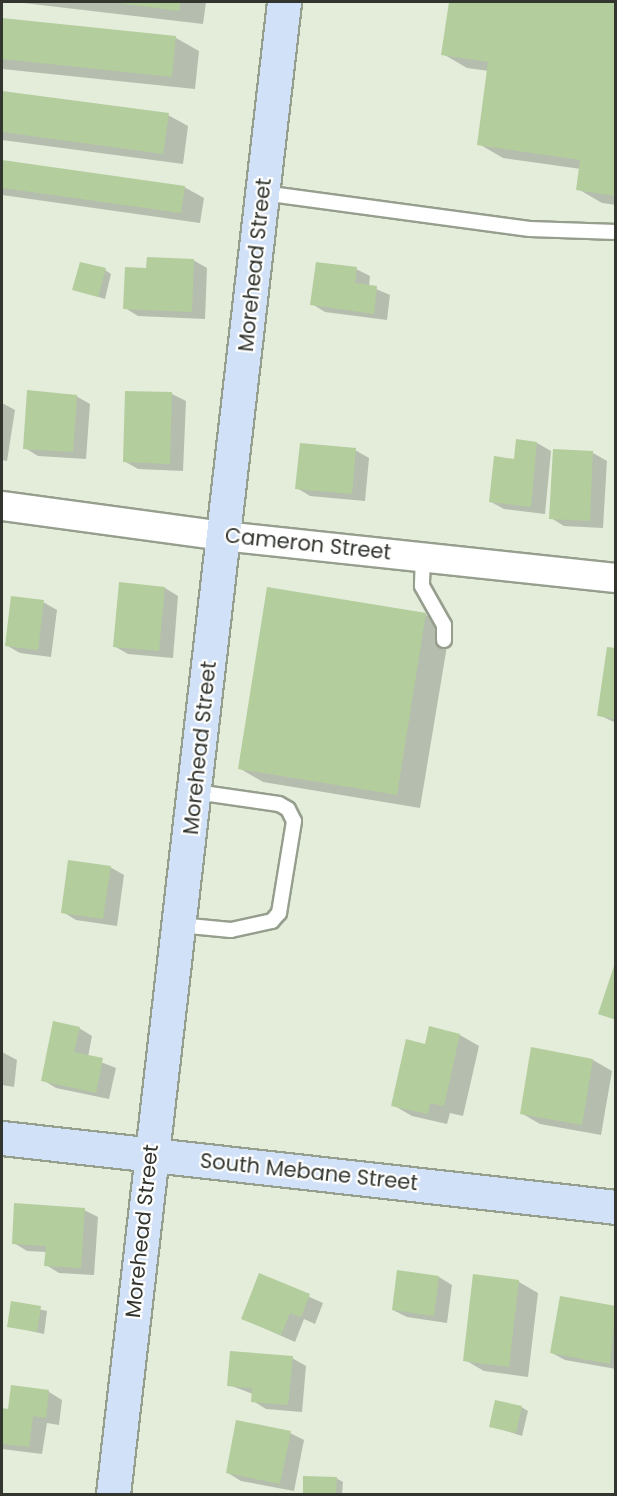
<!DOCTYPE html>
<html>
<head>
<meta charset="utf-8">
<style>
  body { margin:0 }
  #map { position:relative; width:617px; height:1496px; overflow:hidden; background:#e3edda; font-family:Poppins,sans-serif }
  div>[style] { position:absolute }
  .shadow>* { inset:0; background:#0003 }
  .building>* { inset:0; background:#b4cd9d }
  .roads { filter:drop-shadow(2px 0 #969f8e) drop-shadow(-2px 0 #969f8e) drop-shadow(0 2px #969f8e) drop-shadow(0 -2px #969f8e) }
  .lane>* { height:14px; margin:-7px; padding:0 7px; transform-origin:7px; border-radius:7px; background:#fff }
  .street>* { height:28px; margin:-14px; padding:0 14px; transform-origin:14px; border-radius:14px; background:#fff }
  .secondary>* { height:33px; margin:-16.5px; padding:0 16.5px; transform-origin:16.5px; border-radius:16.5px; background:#d1e1f7 }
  span { translate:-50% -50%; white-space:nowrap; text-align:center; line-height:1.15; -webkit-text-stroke:4.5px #fff; paint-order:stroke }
  .street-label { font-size:21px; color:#32362f }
  .frame { position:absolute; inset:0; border:3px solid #32362f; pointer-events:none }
</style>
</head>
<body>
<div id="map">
  <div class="shadow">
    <i style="clip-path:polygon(15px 2px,206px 2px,203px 24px)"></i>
    <i style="clip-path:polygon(450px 2px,616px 2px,616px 205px,602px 203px,578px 189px,581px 169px,503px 158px,479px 144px,489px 71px,467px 68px,443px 54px)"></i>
    <i style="clip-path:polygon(2px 20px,176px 38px,199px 51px,195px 89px,2px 69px)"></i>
    <i style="clip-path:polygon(2px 93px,168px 115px,188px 126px,183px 164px,2px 140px)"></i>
    <i style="clip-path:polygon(2px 162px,184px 187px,204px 198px,200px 223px,2px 195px)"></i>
    <i style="clip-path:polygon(193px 260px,207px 268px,205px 319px,138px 316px,125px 308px,147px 270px)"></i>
    <i style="clip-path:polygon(356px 269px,370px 276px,369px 286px,390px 295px,387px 320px,325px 312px,312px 304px)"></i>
    <i style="clip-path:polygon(105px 270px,111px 274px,105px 299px,74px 289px)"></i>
    <i style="clip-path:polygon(126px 392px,172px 394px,186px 401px,183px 471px,138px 469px,124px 461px)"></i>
    <i style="clip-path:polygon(76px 396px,90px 404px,86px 459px,38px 456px,25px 448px)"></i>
    <i style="clip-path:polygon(2px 403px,15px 410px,7px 461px,2px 460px)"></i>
    <i style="clip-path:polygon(517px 441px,537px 443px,551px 451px,545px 514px,504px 509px,491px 502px,515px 460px)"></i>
    <i style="clip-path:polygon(355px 450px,369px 458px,365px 501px,310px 496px,297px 488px)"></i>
    <i style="clip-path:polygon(554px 451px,593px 453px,607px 461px,603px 528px,564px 526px,551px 518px)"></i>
    <i style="clip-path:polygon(165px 588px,178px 596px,173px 658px,128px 654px,114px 646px)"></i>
    <i style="clip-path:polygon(268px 589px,426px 615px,450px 628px,420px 808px,263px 782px,239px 768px)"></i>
    <i style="clip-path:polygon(43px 602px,57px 610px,51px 657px,20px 653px,6px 645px)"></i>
    <i style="clip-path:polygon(616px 650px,616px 723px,599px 715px)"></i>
    <i style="clip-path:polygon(110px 867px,124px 875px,117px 926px,76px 920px,63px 912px)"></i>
    <i style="clip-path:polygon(79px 1028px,92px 1036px,88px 1057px,116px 1068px,109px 1099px,56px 1088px,43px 1080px)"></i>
    <i style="clip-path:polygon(430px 1028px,460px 1035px,479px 1046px,463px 1116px,450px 1113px,447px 1124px,412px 1116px,393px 1105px,426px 1046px)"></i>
    <i style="clip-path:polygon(2px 1052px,17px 1060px,14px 1087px,2px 1085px)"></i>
    <i style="clip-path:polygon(593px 1060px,612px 1071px,601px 1135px,540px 1124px,521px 1113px)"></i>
    <i style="clip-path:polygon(84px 1210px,98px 1217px,94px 1275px,59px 1273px,46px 1265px,47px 1252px,27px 1251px,14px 1243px)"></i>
    <i style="clip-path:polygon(260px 1275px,323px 1303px,315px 1324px,304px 1319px,295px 1342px,243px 1319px)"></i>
    <i style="clip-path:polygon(475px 1276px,519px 1282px,538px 1293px,528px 1377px,484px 1371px,465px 1360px)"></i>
    <i style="clip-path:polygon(439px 1277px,452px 1285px,447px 1323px,407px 1317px,393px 1310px)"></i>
    <i style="clip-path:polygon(12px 1303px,47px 1311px,44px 1334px,8px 1326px)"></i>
    <i style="clip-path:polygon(616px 1307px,616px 1369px,565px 1360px,552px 1353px)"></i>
    <i style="clip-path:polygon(292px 1358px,306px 1366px,302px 1412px,266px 1409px,253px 1401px,253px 1394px,229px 1385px)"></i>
    <i style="clip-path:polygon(12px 1387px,49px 1392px,62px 1400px,59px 1425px,47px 1423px,42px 1454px,2px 1449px,2px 1409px,9px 1410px)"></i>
    <i style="clip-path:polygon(521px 1407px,528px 1411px,522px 1436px,491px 1426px)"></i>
    <i style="clip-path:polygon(290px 1433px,304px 1440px,294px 1491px,241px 1481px,228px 1473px)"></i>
    <i style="clip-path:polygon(305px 1478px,336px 1478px,343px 1482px,342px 1494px,304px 1494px)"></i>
  </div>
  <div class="building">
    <i style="clip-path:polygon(110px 2px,181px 2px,179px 11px)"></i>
    <i style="clip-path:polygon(449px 2px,616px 2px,616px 196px,576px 190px,580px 160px,477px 145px,488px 62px,441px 55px)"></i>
    <i style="clip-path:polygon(2px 18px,176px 36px,172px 77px,2px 59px)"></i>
    <i style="clip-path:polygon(2px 91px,169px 113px,163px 154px,2px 132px)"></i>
    <i style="clip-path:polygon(2px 160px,185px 186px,181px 213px,2px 188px)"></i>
    <i style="clip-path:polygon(147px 257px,194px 259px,192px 312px,123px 309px,125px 267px,146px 268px)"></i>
    <i style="clip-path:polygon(80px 262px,106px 268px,98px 297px,72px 290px)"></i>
    <i style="clip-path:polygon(316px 262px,357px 267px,355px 283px,377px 286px,374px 314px,310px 305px)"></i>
    <i style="clip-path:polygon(27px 390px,77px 395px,73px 452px,23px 449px)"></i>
    <i style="clip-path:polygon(125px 391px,172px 392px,170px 464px,123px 462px)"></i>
    <i style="clip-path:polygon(516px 439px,537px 442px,531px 507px,489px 502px,494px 456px,514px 459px)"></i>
    <i style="clip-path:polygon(300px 443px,356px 448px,352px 494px,295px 489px)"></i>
    <i style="clip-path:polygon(553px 449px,593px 451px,590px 521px,549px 519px)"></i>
    <i style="clip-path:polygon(119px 582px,165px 587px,159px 651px,113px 647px)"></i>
    <i style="clip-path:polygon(267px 587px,426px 613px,397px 795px,238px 769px)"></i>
    <i style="clip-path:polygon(11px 596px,44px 600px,38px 650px,5px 646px)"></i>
    <i style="clip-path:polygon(607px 647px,616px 648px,616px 719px,597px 716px)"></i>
    <i style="clip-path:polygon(68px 860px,111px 866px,103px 919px,61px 913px)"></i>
    <i style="clip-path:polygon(615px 963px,616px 963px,616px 1020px,598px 1014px)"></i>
    <i style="clip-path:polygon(53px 1021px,80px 1027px,74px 1052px,103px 1058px,96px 1093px,41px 1081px)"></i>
    <i style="clip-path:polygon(429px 1026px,460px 1034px,444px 1106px,430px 1103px,428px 1114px,391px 1106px,406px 1039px,425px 1044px)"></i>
    <i style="clip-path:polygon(531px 1047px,593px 1059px,582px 1125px,520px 1114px)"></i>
    <i style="clip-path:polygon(14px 1203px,85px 1208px,81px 1268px,44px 1266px,46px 1246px,12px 1244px)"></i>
    <i style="clip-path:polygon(397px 1270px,439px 1276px,434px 1316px,392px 1310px)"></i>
    <i style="clip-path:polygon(259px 1273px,310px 1294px,301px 1317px,290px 1313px,281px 1335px,241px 1319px)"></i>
    <i style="clip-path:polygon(473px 1274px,519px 1280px,509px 1367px,463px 1361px)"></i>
    <i style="clip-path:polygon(560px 1296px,616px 1306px,610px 1364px,550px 1353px)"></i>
    <i style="clip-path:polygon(11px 1301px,41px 1306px,37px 1332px,7px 1327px)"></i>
    <i style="clip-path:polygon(230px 1351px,293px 1356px,288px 1405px,251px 1402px,252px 1388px,227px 1386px)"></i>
    <i style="clip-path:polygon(11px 1385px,49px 1390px,46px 1418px,33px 1416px,29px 1447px,2px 1444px,2px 1408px,8px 1409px)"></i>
    <i style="clip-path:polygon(495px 1400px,522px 1406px,516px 1433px,489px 1427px)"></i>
    <i style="clip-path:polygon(236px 1420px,291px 1431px,280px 1484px,226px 1473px)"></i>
    <i style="clip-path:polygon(303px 1476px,337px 1477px,336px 1494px,303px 1494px)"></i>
  </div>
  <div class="roads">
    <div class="lane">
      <i style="left:263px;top:193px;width:269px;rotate:7.7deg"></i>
      <i style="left:530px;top:229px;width:86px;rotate:2deg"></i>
      <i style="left:423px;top:555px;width:31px;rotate:92deg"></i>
      <i style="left:422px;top:586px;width:45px;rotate:60.6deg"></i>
      <i style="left:444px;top:625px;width:15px;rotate:90deg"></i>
      <i style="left:179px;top:925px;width:52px;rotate:5.5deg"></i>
      <i style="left:231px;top:930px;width:42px;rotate:-12.4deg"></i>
      <i style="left:272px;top:921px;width:11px;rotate:-49deg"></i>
      <i style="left:279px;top:913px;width:93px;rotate:-80.7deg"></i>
      <i style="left:294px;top:821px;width:13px;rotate:-117deg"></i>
      <i style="left:288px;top:809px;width:10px;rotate:-151deg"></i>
      <i style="left:279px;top:804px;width:84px;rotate:-171.8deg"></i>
    </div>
    <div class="street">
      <i style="left:2px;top:506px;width:223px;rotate:7.7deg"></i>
      <i style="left:223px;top:536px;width:395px;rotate:6.1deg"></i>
    </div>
    <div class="secondary">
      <i style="left:2px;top:1138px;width:618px;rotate:6.41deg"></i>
      <i style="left:113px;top:1494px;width:1502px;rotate:-83.46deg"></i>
    </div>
  </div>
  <div class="street-label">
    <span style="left:255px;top:265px;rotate:-84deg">Morehead Street</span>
    <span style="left:308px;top:544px;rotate:6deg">Cameron Street</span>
    <span style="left:200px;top:748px;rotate:-84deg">Morehead Street</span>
    <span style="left:309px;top:1172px;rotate:6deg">South Mebane Street</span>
    <span style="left:142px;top:1231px;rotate:-84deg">Morehead Street</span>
  </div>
  <div class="frame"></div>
</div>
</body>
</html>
